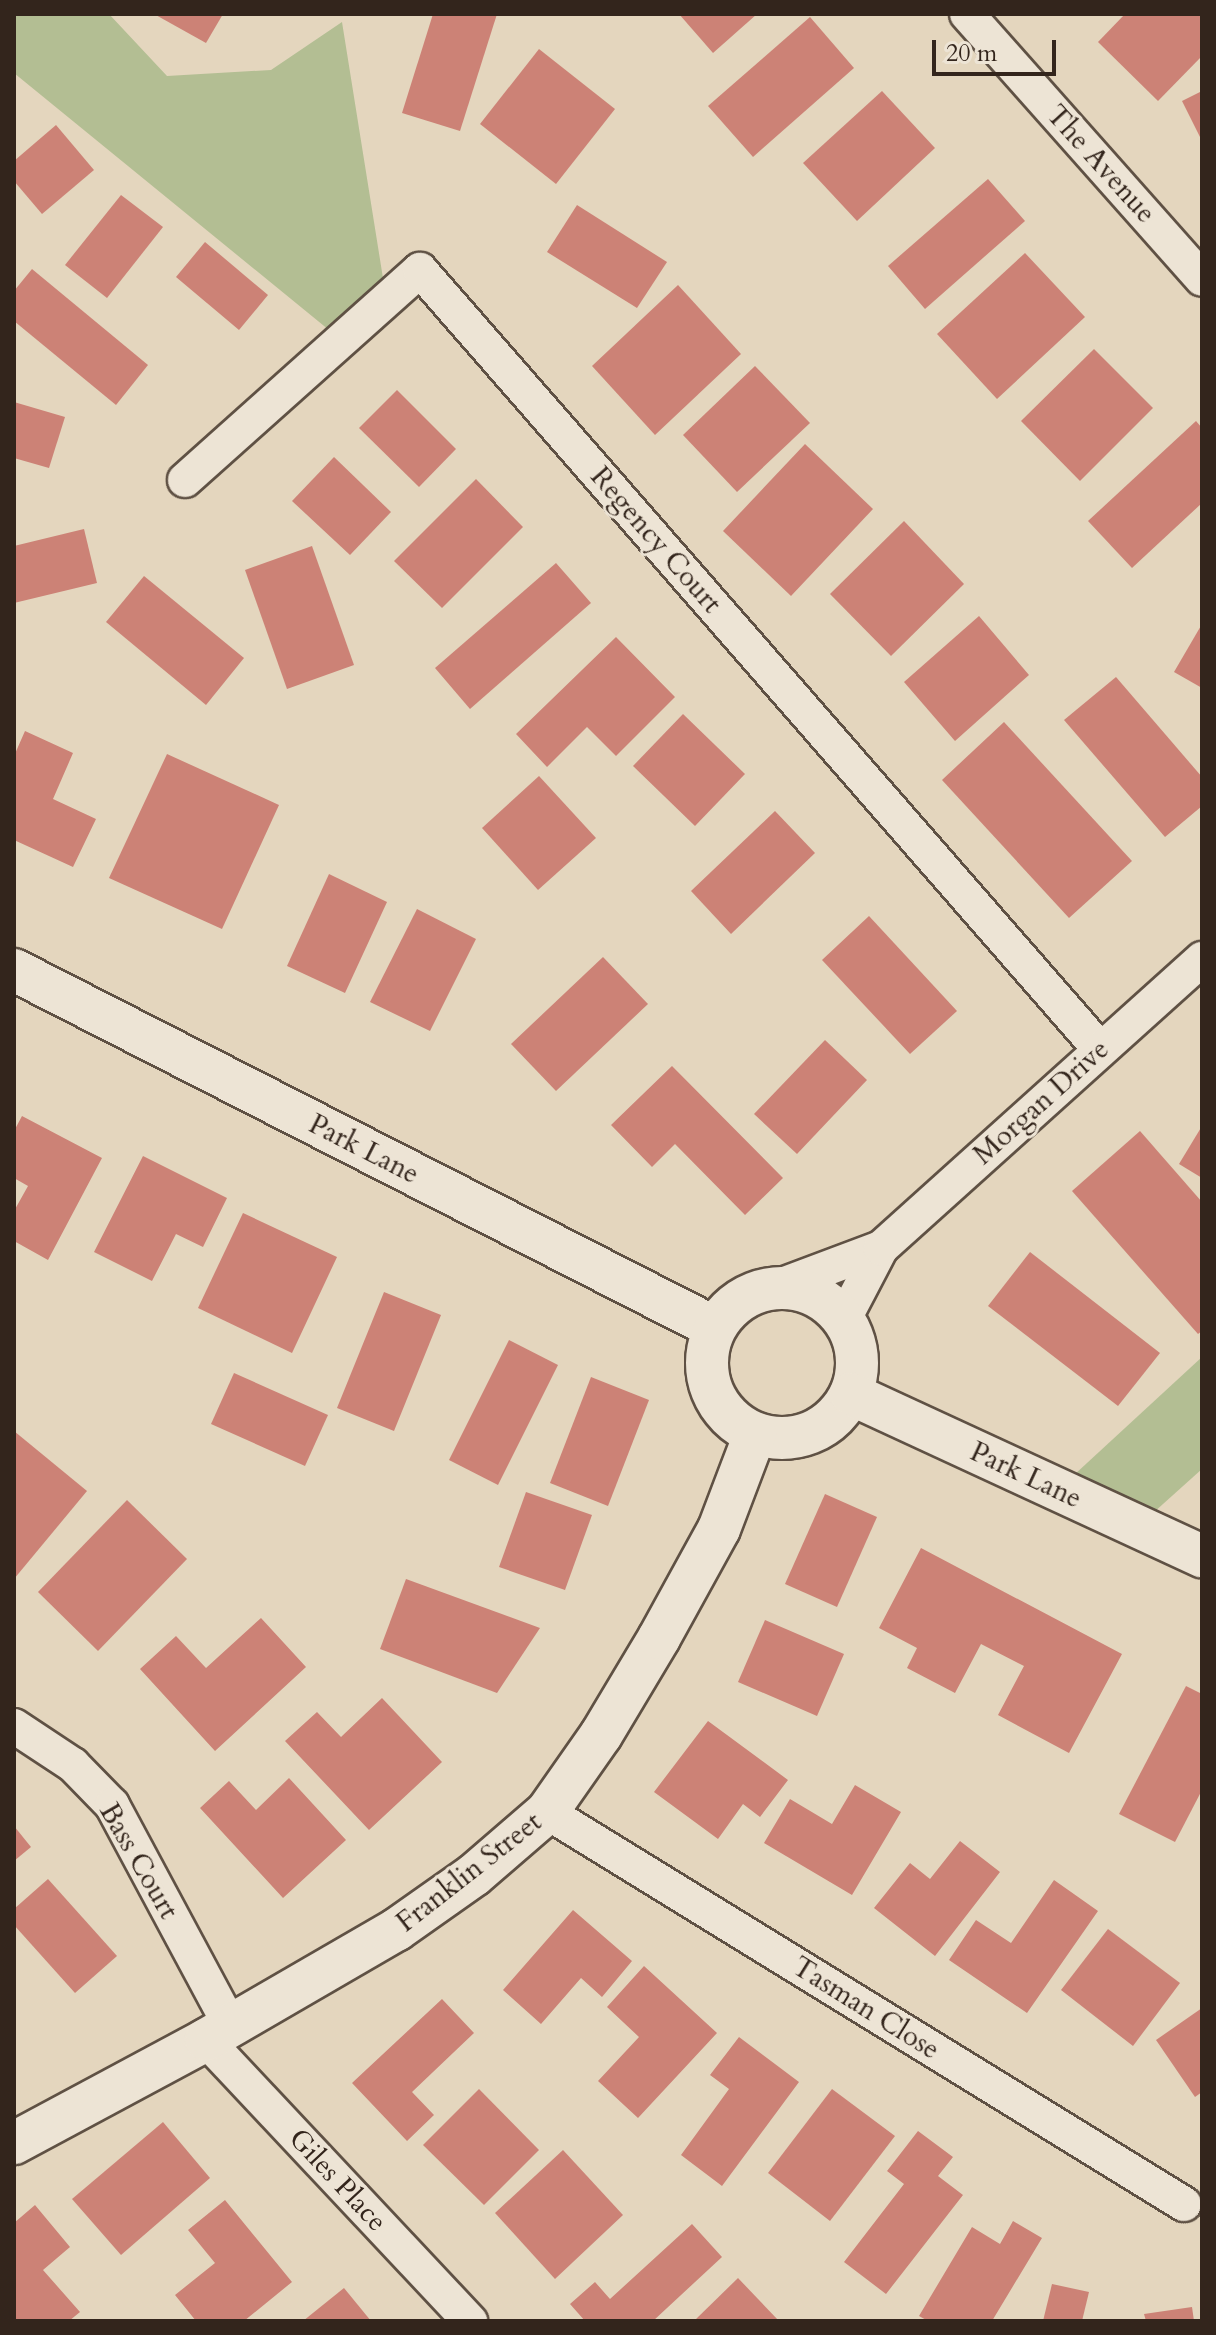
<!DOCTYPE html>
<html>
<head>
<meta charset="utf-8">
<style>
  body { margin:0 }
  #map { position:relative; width:1216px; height:2335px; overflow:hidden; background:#e4d6be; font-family:Cardo,serif }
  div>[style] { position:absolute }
  .green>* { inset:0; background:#b3be93 }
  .building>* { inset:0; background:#cc8276 }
  .roads { filter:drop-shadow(2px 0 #5f5144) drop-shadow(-2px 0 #5f5144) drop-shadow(0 2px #5f5144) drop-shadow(0 -2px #5f5144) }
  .minor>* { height:34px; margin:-17px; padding:0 17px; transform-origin:17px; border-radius:17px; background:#ede4d5 }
  .tertiary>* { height:42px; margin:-21px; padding:0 21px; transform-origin:21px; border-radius:21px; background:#ede4d5 }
  .tertiary>.ring { margin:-21px; padding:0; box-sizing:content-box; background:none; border:42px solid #ede4d5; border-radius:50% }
  span { translate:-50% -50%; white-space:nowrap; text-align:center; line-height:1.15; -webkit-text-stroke:6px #ede4d5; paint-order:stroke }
  .street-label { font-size:28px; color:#33251c }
  .frame { position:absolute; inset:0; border:16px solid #33251c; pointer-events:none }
  .scale { position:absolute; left:932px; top:40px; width:124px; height:36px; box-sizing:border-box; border:4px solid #33251c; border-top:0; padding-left:10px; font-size:24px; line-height:28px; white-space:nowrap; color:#33251c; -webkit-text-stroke:6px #ede4d5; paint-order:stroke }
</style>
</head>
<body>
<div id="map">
  <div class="green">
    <i style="clip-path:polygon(14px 14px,109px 14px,167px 76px,271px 70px,342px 22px,386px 297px,340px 339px,14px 73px)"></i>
    <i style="clip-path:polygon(1202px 1357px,1202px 1469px,1153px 1513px,1074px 1475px)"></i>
  </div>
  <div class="building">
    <i style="clip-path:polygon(154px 14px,223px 14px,206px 43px)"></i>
    <i style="clip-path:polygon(433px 14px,497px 14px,460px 131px,402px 113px)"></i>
    <i style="clip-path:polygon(679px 14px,757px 14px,713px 53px)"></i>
    <i style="clip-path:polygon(1125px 14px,1202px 14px,1202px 56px,1158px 101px,1098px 42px)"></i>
    <i style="clip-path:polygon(810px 17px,854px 68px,753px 157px,708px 106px)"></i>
    <i style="clip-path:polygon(539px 49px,615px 109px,556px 184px,480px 124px)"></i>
    <i style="clip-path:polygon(882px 91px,935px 148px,857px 221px,803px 163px)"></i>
    <i style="clip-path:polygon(1202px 91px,1202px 141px,1182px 101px)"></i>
    <i style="clip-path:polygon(56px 125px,94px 170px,42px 214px,14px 181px,14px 161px)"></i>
    <i style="clip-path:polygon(988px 179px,1025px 221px,925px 309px,888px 266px)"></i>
    <i style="clip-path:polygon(121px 195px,163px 227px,107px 298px,65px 265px)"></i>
    <i style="clip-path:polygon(577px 205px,667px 262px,637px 308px,547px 252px)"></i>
    <i style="clip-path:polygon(205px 242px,268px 295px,239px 330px,176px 277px)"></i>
    <i style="clip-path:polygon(1025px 253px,1085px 317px,997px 399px,937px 334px)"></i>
    <i style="clip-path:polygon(32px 269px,148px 365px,116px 405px,14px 321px,14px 291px)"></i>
    <i style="clip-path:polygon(678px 285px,741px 354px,655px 435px,592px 366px)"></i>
    <i style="clip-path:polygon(1094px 349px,1153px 408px,1080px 481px,1021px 421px)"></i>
    <i style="clip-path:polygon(755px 366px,810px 423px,737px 492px,683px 435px)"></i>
    <i style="clip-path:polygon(397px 390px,456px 449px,419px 487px,359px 428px)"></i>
    <i style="clip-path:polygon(14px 402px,65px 417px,49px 468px,14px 458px)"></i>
    <i style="clip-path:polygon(1196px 421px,1202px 428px,1202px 503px,1132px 568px,1088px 521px)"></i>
    <i style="clip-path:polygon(805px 444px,873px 509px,791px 596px,723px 531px)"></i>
    <i style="clip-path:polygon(334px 457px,391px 512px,350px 555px,292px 501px)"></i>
    <i style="clip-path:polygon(476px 479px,523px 527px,442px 608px,394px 561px)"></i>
    <i style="clip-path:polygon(904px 521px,964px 584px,891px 656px,830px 594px)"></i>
    <i style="clip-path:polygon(84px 529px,97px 583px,14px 603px,14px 546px)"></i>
    <i style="clip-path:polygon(312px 546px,354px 665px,287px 689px,245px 570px)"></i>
    <i style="clip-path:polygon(556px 563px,591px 603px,470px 709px,435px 668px)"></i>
    <i style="clip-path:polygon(144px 576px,244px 658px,206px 705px,106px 622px)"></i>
    <i style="clip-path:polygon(979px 616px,1029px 675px,955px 741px,904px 682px)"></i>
    <i style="clip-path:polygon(1202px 624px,1202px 688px,1174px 672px)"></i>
    <i style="clip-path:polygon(616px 637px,675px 697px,616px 756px,587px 727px,547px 767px,516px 734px)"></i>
    <i style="clip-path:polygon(1116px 677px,1202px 777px,1202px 806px,1165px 837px,1064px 720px)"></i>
    <i style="clip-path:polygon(683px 714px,745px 774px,695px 826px,633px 766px)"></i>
    <i style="clip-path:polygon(1004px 722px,1132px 861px,1069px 918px,942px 780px)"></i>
    <i style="clip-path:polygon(25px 731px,73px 753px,53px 799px,96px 819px,73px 867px,14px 840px,14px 756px)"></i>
    <i style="clip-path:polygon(167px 754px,279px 805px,222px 929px,109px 878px)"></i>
    <i style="clip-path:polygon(539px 776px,596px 838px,538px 890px,482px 828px)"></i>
    <i style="clip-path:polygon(775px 811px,815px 853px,731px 934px,691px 891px)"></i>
    <i style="clip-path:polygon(329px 874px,387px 902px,345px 993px,287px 966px)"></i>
    <i style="clip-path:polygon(417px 909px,476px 939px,430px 1031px,370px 1002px)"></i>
    <i style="clip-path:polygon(869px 916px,957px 1011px,910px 1054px,822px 960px)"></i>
    <i style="clip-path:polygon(603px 957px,648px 1004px,556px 1091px,511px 1044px)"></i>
    <i style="clip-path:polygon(825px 1040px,867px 1080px,797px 1154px,754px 1114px)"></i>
    <i style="clip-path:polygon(672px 1066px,783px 1178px,745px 1215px,675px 1144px,652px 1167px,611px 1125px)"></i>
    <i style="clip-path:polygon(22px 1116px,102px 1158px,48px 1260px,14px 1241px,14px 1211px,28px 1186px,14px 1178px,14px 1131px)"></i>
    <i style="clip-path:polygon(1202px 1126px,1202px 1178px,1179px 1164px)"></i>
    <i style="clip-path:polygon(1140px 1131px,1202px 1202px,1202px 1331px,1198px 1334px,1072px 1191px)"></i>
    <i style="clip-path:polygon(143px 1156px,227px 1198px,203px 1247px,176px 1234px,152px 1281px,94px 1252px)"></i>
    <i style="clip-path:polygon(243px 1213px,337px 1257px,292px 1353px,198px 1308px)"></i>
    <i style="clip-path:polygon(1030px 1252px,1160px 1353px,1118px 1406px,988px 1306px)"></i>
    <i style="clip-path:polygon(384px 1292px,441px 1315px,394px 1431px,337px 1408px)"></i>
    <i style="clip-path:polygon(509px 1340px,558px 1365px,498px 1485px,449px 1460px)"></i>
    <i style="clip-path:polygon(234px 1373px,328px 1415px,305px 1466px,211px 1424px)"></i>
    <i style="clip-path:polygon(591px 1377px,649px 1400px,608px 1506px,550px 1483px)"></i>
    <i style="clip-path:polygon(14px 1431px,87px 1491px,14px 1579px)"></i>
    <i style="clip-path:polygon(526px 1492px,592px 1515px,565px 1590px,499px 1567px)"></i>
    <i style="clip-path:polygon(825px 1494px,877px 1517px,837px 1607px,785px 1584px)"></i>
    <i style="clip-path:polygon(127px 1500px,187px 1559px,98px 1651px,38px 1592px)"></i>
    <i style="clip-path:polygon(921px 1548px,1122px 1654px,1069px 1753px,998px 1715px,1024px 1666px,981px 1644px,955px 1693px,907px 1668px,917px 1648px,879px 1628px)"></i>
    <i style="clip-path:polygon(406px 1579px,540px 1628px,497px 1693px,380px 1649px)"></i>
    <i style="clip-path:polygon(261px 1618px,306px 1667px,215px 1751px,140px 1669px,176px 1636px,206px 1668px)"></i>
    <i style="clip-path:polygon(765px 1620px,844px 1654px,817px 1716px,738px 1682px)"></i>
    <i style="clip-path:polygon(1186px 1686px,1202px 1694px,1202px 1790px,1175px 1842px,1119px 1814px)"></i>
    <i style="clip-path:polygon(382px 1698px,442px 1762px,369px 1830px,285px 1741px,317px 1712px,341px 1737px)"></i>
    <i style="clip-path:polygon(708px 1721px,788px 1780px,760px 1817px,743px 1804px,718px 1839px,654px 1792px)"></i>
    <i style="clip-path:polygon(289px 1778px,346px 1840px,283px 1898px,200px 1808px,229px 1781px,256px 1810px)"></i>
    <i style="clip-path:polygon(855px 1785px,901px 1812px,852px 1895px,764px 1843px,790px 1799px,832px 1824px)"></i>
    <i style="clip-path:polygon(14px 1826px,31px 1847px,14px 1861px)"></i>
    <i style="clip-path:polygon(960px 1841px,1000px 1872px,935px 1956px,874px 1908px,910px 1863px,930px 1879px)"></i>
    <i style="clip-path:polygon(48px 1879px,117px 1956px,75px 1993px,14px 1925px,14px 1909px)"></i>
    <i style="clip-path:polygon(1054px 1880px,1098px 1911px,1027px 2013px,949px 1960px,976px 1920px,1011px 1943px)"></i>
    <i style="clip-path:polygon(573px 1910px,632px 1961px,602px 1997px,581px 1978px,541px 2024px,503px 1990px)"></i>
    <i style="clip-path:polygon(1108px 1929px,1180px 1983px,1133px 2046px,1061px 1990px)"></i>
    <i style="clip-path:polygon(644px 1966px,717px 2033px,638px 2118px,598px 2081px,639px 2037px,607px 2007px)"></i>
    <i style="clip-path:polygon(442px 1999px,474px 2033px,412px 2092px,434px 2115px,407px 2141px,352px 2083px)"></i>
    <i style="clip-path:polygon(1202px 2008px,1202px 2092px,1195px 2097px,1156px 2040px)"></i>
    <i style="clip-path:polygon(739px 2037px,799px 2082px,722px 2186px,681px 2155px,729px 2089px,710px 2075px)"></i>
    <i style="clip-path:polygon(479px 2089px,539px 2150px,484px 2205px,423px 2145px)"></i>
    <i style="clip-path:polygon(832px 2089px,895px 2136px,830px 2221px,768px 2173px)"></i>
    <i style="clip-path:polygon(163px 2122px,210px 2178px,121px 2255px,72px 2199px)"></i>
    <i style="clip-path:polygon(918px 2131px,953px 2157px,938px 2176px,963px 2195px,886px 2294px,844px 2262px,904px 2184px,887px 2171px)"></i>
    <i style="clip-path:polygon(563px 2150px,623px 2215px,555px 2279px,495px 2213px)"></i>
    <i style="clip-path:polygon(225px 2200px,292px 2282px,244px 2321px,196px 2321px,175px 2295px,215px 2263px,188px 2230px)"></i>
    <i style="clip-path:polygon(35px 2205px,70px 2247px,43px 2270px,80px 2312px,69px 2321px,14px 2321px,14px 2223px)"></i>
    <i style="clip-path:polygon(1013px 2221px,1042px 2238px,992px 2321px,928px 2321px,919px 2316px,972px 2227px,1000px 2244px)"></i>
    <i style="clip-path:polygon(692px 2224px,722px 2257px,653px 2321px,585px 2321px,570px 2304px,595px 2282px,610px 2299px)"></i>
    <i style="clip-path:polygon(738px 2278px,779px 2321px,694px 2321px)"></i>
    <i style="clip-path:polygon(1052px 2284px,1089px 2292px,1082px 2321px,1043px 2321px)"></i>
    <i style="clip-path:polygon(344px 2288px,371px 2321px,303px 2321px)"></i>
    <i style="clip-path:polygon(1192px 2307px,1194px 2321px,1146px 2321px,1144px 2314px)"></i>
  </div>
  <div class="roads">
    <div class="minor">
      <i style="left:967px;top:14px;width:354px;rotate:48.4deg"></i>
      <i style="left:185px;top:480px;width:315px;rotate:-41.8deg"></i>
      <i style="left:420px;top:270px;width:1033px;rotate:48.89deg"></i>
      <i style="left:777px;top:1287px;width:111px;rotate:-20.6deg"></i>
      <i style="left:844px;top:1319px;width:80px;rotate:-62.5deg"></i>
      <i style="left:881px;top:1248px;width:432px;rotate:-42deg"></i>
      <i style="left:14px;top:1726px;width:71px;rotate:33.5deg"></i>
      <i style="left:73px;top:1765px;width:56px;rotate:45.7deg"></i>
      <i style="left:112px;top:1805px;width:250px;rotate:61.8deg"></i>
      <i style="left:547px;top:1812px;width:748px;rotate:31.61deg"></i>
      <i style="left:206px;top:2040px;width:386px;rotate:46.8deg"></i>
    </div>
    <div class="tertiary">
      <i style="left:14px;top:970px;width:787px;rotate:27.05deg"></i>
      <i class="ring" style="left:707px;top:1288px;width:108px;height:108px"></i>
      <i style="left:851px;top:1394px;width:387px;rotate:24.8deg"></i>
      <i style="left:14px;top:2143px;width:218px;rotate:-28.2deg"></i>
      <i style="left:206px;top:2040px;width:220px;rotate:-30.1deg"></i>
      <i style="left:396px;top:1930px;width:95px;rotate:-35.2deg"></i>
      <i style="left:474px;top:1875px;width:96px;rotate:-40.8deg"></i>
      <i style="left:547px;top:1812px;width:94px;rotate:-55deg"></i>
      <i style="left:601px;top:1735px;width:113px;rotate:-59.1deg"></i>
      <i style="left:659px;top:1638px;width:124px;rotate:-61.2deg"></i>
      <i style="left:719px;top:1529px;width:102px;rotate:-69.2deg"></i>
    </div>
  </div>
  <div class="street-label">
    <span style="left:1101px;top:164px;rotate:48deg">The Avenue</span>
    <span style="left:656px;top:540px;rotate:49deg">Regency Court</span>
    <span style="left:1041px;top:1102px;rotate:-42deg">Morgan Drive</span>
    <span style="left:364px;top:1149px;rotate:27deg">Park Lane</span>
    <span style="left:1026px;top:1475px;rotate:25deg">Park Lane</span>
    <span style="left:139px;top:1861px;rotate:60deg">Bass Court</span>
    <span style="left:469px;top:1872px;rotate:-38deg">Franklin Street</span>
    <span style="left:866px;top:2008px;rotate:32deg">Tasman Close</span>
    <span style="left:338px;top:2180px;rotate:47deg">Giles Place</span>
  </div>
  <div class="frame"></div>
  <div class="scale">20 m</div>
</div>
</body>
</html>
